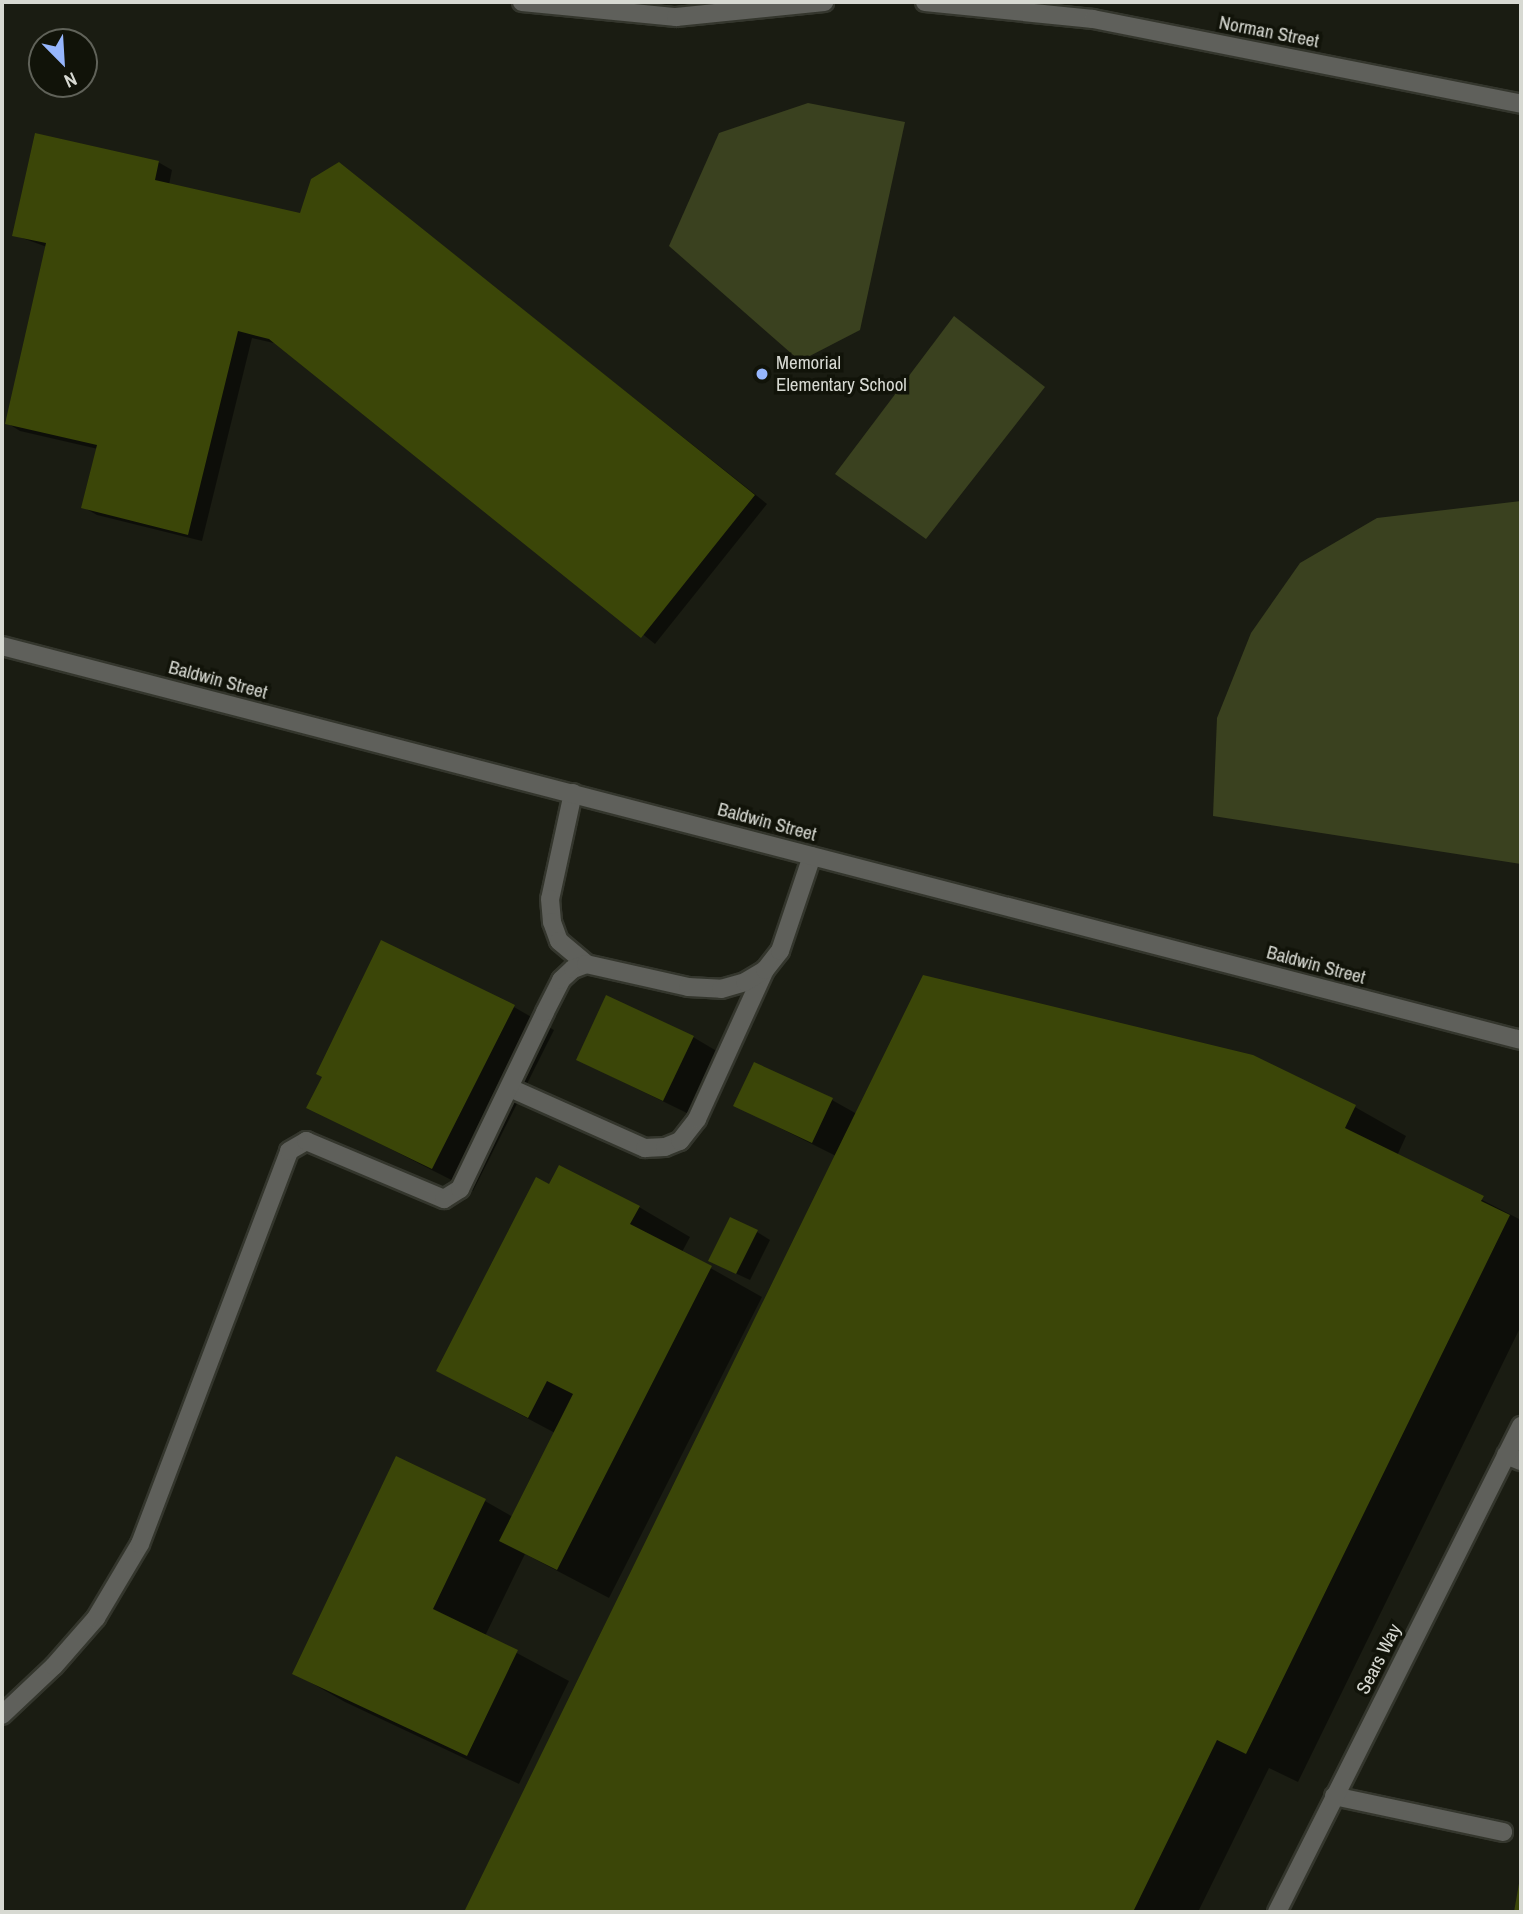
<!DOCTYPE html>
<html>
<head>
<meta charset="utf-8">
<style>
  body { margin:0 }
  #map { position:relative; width:1523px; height:1914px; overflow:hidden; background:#1a1c12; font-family:"Archivo Narrow",sans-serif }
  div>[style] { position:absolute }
  .green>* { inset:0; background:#3a411f }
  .shadow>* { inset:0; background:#0007 }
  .building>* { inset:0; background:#3b4608 }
  .roads { filter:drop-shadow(2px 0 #34362d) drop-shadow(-2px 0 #34362d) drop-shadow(0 2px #34362d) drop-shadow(0 -2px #34362d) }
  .service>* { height:18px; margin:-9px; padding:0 9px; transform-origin:9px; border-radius:9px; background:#5f605b }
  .minor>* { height:18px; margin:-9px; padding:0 9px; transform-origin:9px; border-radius:9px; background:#5f605b }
  .dots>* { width:19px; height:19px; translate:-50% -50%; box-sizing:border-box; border:4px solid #111309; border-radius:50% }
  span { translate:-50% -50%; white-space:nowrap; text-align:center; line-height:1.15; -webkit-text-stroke:7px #111309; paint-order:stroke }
  .street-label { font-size:19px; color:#d7d9d2 }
  .poi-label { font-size:19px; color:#d7d9d2 }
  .left { translate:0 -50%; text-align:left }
  .frame { position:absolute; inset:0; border:4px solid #d7d9d2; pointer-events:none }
  .north { position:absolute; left:28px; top:28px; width:70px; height:70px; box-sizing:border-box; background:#111309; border:2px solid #606259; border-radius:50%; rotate:156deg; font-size:19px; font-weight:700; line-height:28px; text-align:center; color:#d7d9d2 }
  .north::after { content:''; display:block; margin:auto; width:24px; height:32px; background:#96b6fd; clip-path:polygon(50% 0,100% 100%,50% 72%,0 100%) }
</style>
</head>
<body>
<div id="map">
  <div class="green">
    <i style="clip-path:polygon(808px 103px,905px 122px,860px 330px,800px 361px,669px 246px,719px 133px)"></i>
    <i style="clip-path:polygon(954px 316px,1045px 387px,926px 539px,835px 474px)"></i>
    <i style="clip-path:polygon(1521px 501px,1521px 864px,1213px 816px,1217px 718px,1251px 633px,1300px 563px,1377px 518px)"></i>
  </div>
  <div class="shadow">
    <i style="clip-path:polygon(158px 162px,172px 170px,169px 185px,301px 215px,339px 164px,767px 504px,655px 644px,278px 344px,252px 338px,202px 541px,97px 515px,83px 507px,98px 449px,20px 431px,7px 423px,47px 247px,14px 235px)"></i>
    <i style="clip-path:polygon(514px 1007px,554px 1030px,473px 1191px,308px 1107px)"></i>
    <i style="clip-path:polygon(693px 1037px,720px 1053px,691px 1115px,578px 1060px)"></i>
    <i style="clip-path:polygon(832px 1100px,857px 1114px,1355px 1107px,1406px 1136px,1397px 1156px,1521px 1220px,1521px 1326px,1298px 1782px,1269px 1768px,1198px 1912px,466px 1912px,836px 1156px,736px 1106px)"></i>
    <i style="clip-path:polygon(550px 1186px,639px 1207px,690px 1237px,682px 1252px,762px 1297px,609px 1598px,525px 1554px,485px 1636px,569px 1681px,519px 1784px,345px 1702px,294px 1673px,485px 1501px,513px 1517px,555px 1433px,439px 1371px)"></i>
    <i style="clip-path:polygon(757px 1232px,770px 1240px,750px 1280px,724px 1268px)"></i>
  </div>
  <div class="building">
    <i style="clip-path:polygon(35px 133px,159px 161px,155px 180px,300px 213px,311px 179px,339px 162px,755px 495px,641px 638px,269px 339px,238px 331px,188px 535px,81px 508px,97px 445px,5px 424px,46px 243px,12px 236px)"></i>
    <i style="clip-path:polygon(381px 940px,515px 1005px,432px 1169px,306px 1108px,322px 1077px,316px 1074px)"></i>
    <i style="clip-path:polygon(923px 975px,1253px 1055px,1356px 1105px,1345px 1128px,1484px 1196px,1481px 1201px,1510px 1215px,1246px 1754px,1217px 1740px,1133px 1912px,464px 1912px)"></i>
    <i style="clip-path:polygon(606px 995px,694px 1036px,663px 1101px,576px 1060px)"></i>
    <i style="clip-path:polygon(754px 1062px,833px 1098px,812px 1143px,733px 1106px)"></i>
    <i style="clip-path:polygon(559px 1165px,640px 1206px,630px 1224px,712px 1266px,557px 1570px,499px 1541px,573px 1394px,547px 1381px,528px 1418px,436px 1371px,536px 1177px,549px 1184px)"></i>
    <i style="clip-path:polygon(730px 1217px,758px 1230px,736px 1274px,708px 1261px)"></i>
    <i style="clip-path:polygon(396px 1456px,486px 1499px,433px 1609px,518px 1650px,467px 1756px,292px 1674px)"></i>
    <i style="clip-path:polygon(1520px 1878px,1521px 1912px,1514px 1912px)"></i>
  </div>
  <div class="roads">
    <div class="service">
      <i style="left:573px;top:793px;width:108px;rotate:102.2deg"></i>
      <i style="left:550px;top:899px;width:23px;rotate:85deg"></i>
      <i style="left:552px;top:922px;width:20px;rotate:70deg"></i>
      <i style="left:559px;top:941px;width:35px;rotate:40deg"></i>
      <i style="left:510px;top:1088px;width:148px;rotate:24deg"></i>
      <i style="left:645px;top:1148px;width:20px;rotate:-3deg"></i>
      <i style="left:665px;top:1147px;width:16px;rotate:-22deg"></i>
      <i style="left:680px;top:1141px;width:28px;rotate:-52deg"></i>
      <i style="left:697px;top:1119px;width:164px;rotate:-65.5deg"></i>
      <i style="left:1506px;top:1455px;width:16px;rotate:22deg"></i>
      <i style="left:2px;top:1715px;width:71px;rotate:-43.3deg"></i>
      <i style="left:54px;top:1666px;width:64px;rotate:-48.8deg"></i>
      <i style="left:96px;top:1618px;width:86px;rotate:-59.3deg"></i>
      <i style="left:140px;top:1544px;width:420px;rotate:-69.2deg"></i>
      <i style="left:289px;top:1151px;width:20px;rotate:-30deg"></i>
      <i style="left:306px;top:1141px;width:150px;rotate:22.8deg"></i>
      <i style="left:444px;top:1199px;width:19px;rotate:-32deg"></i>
      <i style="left:460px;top:1189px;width:196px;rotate:-64.3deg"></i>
      <i style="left:545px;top:1012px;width:36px;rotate:-63deg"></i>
      <i style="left:561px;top:980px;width:16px;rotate:-43deg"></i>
      <i style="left:573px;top:969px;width:14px;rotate:-21deg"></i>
      <i style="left:586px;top:964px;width:105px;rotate:12.7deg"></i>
      <i style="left:688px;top:987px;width:33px;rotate:3deg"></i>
      <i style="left:721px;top:989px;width:25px;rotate:-16deg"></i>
      <i style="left:745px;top:982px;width:23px;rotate:-31deg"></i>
      <i style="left:765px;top:970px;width:24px;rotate:-52deg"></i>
      <i style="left:780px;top:951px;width:100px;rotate:-71.4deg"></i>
      <i style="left:1334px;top:1796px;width:173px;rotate:12deg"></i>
    </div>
    <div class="minor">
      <i style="left:522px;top:2px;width:155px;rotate:5.6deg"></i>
      <i style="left:676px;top:17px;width:149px;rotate:-5.8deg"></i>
      <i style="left:925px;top:2px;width:169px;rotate:5.8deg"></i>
      <i style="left:1093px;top:19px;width:436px;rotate:11.2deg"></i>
      <i style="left:2px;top:646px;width:1569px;rotate:14.54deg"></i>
      <i style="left:1277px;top:1912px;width:544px;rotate:-63.34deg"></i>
    </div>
  </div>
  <div class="dots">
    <i style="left:762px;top:374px;background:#96b6fd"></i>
  </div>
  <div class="street-label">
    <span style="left:1269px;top:32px;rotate:11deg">Norman Street</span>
    <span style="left:218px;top:680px;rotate:15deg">Baldwin Street</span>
    <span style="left:767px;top:822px;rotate:15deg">Baldwin Street</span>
    <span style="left:1316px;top:965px;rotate:15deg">Baldwin Street</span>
    <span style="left:1379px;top:1659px;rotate:-63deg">Sears Way</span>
  </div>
  <div class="poi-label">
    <span class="left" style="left:776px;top:374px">Memorial<br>Elementary School</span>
  </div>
  <div class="frame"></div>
  <div class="north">N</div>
</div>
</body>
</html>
